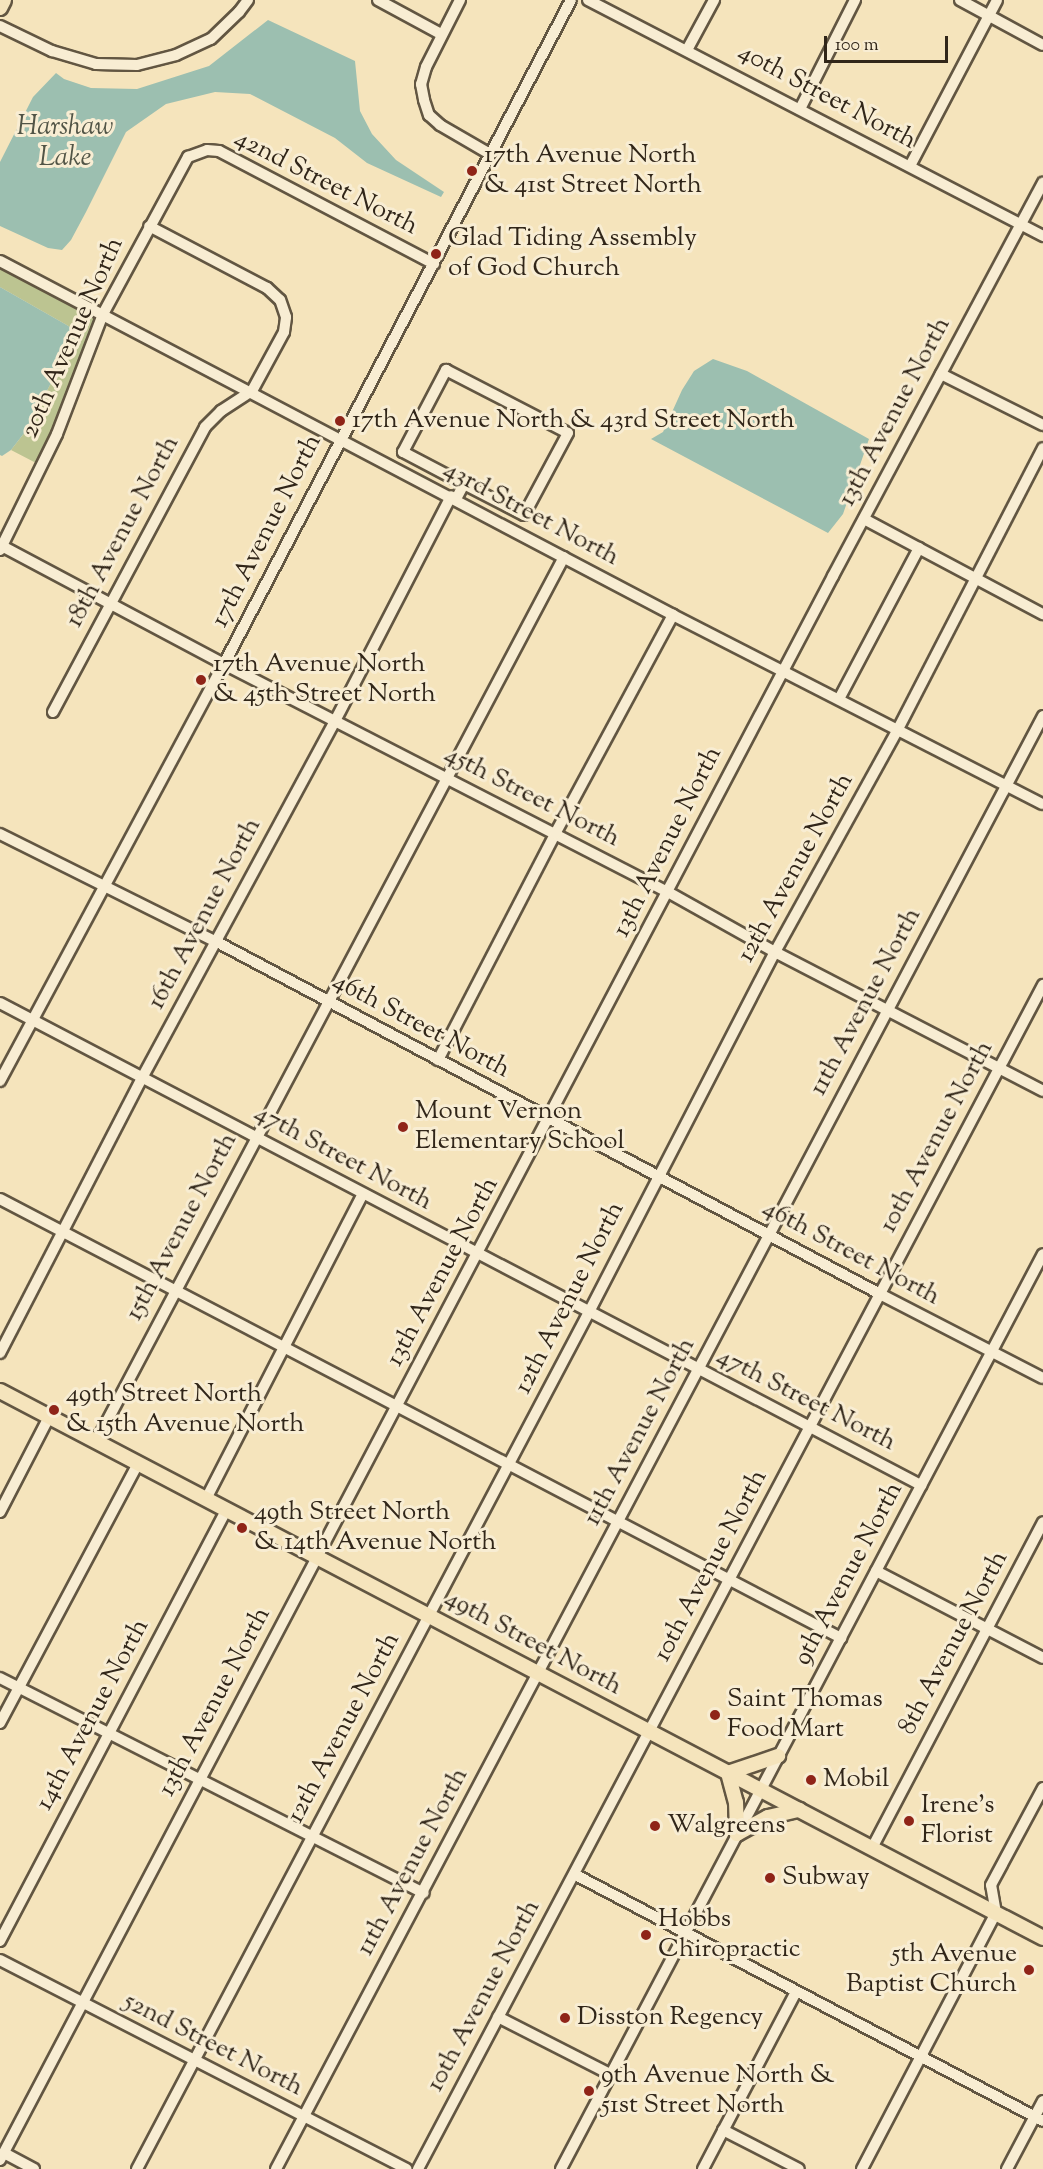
<!DOCTYPE html>
<html>
<head>
<meta charset="utf-8">
<style>
  body { margin:0 }
  #map { position:relative; width:1043px; height:2169px; overflow:hidden; background:#f5e4bc; font-family:"Sorts Mill Goudy",serif }
  div>[style] { position:absolute }
  .green>* { inset:0; background:#bcc491 }
  .water>* { inset:0; background:#9cbfb0 }
  .roads { filter:drop-shadow(2px 0 #625642) drop-shadow(-2px 0 #625642) drop-shadow(0 2px #625642) drop-shadow(0 -2px #625642) }
  .minor>* { height:10px; margin:-5px; padding:0 5px; transform-origin:5px; border-radius:5px; background:#f8edd3 }
  .major>* { height:14px; margin:-7px; padding:0 7px; transform-origin:7px; border-radius:7px; background:#f5e4bc }
  .dots>* { width:16px; height:16px; translate:-50% -50%; box-sizing:border-box; border:3px solid #f8edd3; border-radius:50% }
  span { translate:-50% -50%; white-space:nowrap; text-align:center; line-height:1.15; -webkit-text-stroke:6px #f8edd3; paint-order:stroke }
  .street-label { font-size:26px; color:#312619 }
  .poi-label { font-size:26px; color:#312619 }
  .left { translate:0 -50%; text-align:left }
  .right { translate:-100% -50%; text-align:right }
  .water-label { font-size:27px; color:#515446; font-style:italic }
  .scale { position:absolute; left:824px; top:36px; width:124px; height:27px; box-sizing:border-box; border:3px solid #312619; border-top:0; padding-left:8px; font-size:18px; line-height:21px; white-space:nowrap; color:#312619; -webkit-text-stroke:4px #f8edd3; paint-order:stroke }
</style>
</head>
<body>
<div id="map">
  <div class="green">
    <i style="clip-path:polygon(0 266px,90px 313px,95px 319px,38px 464px,11px 450px,25px 432px,76px 336px,75px 330px,65px 324px,0 287px)"></i>
  </div>
  <div class="water">
    <i style="clip-path:polygon(268px 20px,355px 61px,360px 111px,372px 134px,396px 160px,444px 192px,441px 197px,367px 163px,335px 138px,250px 94px,215px 92px,166px 104px,126px 132px,86px 212px,71px 240px,62px 250px,48px 248px,0 226px,0 162px,33px 97px,56px 73px,64px 79px,91px 88px,137px 89px,209px 66px)"></i>
    <i style="clip-path:polygon(0 287px,65px 324px,75px 330px,76px 336px,25px 432px,11px 450px,2px 456px,0 455px)"></i>
    <i style="clip-path:polygon(713px 359px,747px 371px,869px 439px,843px 514px,828px 533px,651px 439px,663px 432px,682px 390px,694px 371px)"></i>
  </div>
  <div class="roads">
    <div class="minor">
      <i style="left:378px;top:0;width:72px;rotate:28.4deg"></i>
      <i style="left:460px;top:0;width:75px;rotate:116.9deg"></i>
      <i style="left:426px;top:67px;width:18px;rotate:106deg"></i>
      <i style="left:421px;top:84px;width:16px;rotate:79deg"></i>
      <i style="left:424px;top:100px;width:16px;rotate:72deg"></i>
      <i style="left:429px;top:115px;width:15px;rotate:42deg"></i>
      <i style="left:440px;top:125px;width:58px;rotate:30.1deg"></i>
      <i style="left:588px;top:0;width:513px;rotate:27.41deg"></i>
      <i style="left:960px;top:0;width:94px;rotate:28.5deg"></i>
      <i style="left:0;top:26px;width:58px;rotate:25.7deg"></i>
      <i style="left:52px;top:51px;width:46px;rotate:16.5deg"></i>
      <i style="left:96px;top:64px;width:41px;rotate:1.4deg"></i>
      <i style="left:137px;top:65px;width:40px;rotate:-14.4deg"></i>
      <i style="left:176px;top:55px;width:38px;rotate:-25deg"></i>
      <i style="left:211px;top:39px;width:39px;rotate:-44deg"></i>
      <i style="left:239px;top:12px;width:15px;rotate:-53deg"></i>
      <i style="left:687px;top:50px;width:57px;rotate:-61.6deg"></i>
      <i style="left:800px;top:109px;width:122px;rotate:-63.2deg"></i>
      <i style="left:910px;top:166px;width:187px;rotate:-62.3deg"></i>
      <i style="left:0;top:261px;width:760px;rotate:27.74deg"></i>
      <i style="left:673px;top:615px;width:415px;rotate:27.1deg"></i>
      <i style="left:941px;top:374px;width:114px;rotate:26.6deg"></i>
      <i style="left:456px;top:499px;width:17px;rotate:-62deg"></i>
      <i style="left:464px;top:484px;width:69px;rotate:-152.3deg"></i>
      <i style="left:403px;top:452px;width:93px;rotate:-62.3deg"></i>
      <i style="left:446px;top:370px;width:137px;rotate:27.3deg"></i>
      <i style="left:568px;top:433px;width:93px;rotate:118.2deg"></i>
      <i style="left:524px;top:515px;width:68px;rotate:-152.7deg"></i>
      <i style="left:864px;top:519px;width:203px;rotate:28deg"></i>
      <i style="left:0;top:545px;width:254px;rotate:28deg"></i>
      <i style="left:224px;top:664px;width:499px;rotate:27.2deg"></i>
      <i style="left:668px;top:892px;width:123px;rotate:29.3deg"></i>
      <i style="left:775px;top:952px;width:302px;rotate:27.4deg"></i>
      <i style="left:0;top:550px;width:129px;rotate:-63.8deg"></i>
      <i style="left:57px;top:434px;width:129px;rotate:-69deg"></i>
      <i style="left:103px;top:314px;width:179px;rotate:-61.6deg"></i>
      <i style="left:188px;top:157px;width:20px;rotate:-20deg"></i>
      <i style="left:207px;top:150px;width:12px;rotate:5deg"></i>
      <i style="left:219px;top:151px;width:243px;rotate:27.7deg"></i>
      <i style="left:839px;top:699px;width:171px;rotate:-62.1deg"></i>
      <i style="left:53px;top:712px;width:323px;rotate:-61.9deg"></i>
      <i style="left:205px;top:427px;width:23px;rotate:-45deg"></i>
      <i style="left:221px;top:411px;width:37px;rotate:-33deg"></i>
      <i style="left:252px;top:391px;width:67px;rotate:-61.5deg"></i>
      <i style="left:284px;top:332px;width:15px;rotate:-82deg"></i>
      <i style="left:286px;top:317px;width:18px;rotate:-109deg"></i>
      <i style="left:280px;top:300px;width:18px;rotate:-137deg"></i>
      <i style="left:267px;top:288px;width:133px;rotate:-152.3deg"></i>
      <i style="left:0;top:834px;width:242px;rotate:26.5deg"></i>
      <i style="left:217px;top:942px;width:751px;rotate:27.96deg"></i>
      <i style="left:880px;top:1294px;width:183px;rotate:27.3deg"></i>
      <i style="left:0;top:1003px;width:1040px;rotate:27.63deg"></i>
      <i style="left:438px;top:1060px;width:254px;rotate:-62.6deg"></i>
      <i style="left:555px;top:834px;width:249px;rotate:-61.7deg"></i>
      <i style="left:0;top:1081px;width:473px;rotate:-61.8deg"></i>
      <i style="left:224px;top:664px;width:749px;rotate:-62.41deg"></i>
      <i style="left:0;top:1199px;width:949px;rotate:27.56deg"></i>
      <i style="left:0;top:1353px;width:309px;rotate:-62.7deg"></i>
      <i style="left:142px;top:1078px;width:406px;rotate:-61.6deg"></i>
      <i style="left:335px;top:721px;width:253px;rotate:-62.7deg"></i>
      <i style="left:96px;top:1442px;width:1001px;rotate:-62.13deg"></i>
      <i style="left:206px;top:1499px;width:343px;rotate:-62.8deg"></i>
      <i style="left:0;top:1512px;width:107px;rotate:-62.7deg"></i>
      <i style="left:876px;top:1571px;width:188px;rotate:27.5deg"></i>
      <i style="left:0;top:1678px;width:475px;rotate:26.9deg"></i>
      <i style="left:0;top:1723px;width:293px;rotate:-62deg"></i>
      <i style="left:872px;top:1848px;width:368px;rotate:-62.3deg"></i>
      <i style="left:574px;top:1874px;width:530px;rotate:27.77deg"></i>
      <i style="left:0;top:1941px;width:487px;rotate:-62.3deg"></i>
      <i style="left:0;top:1960px;width:457px;rotate:27.2deg"></i>
      <i style="left:498px;top:2017px;width:126px;rotate:27deg"></i>
      <i style="left:723px;top:2130px;width:85px;rotate:27.2deg"></i>
      <i style="left:4px;top:2153px;width:34px;rotate:28deg"></i>
      <i style="left:0;top:2160px;width:1790px;rotate:-62.26deg"></i>
      <i style="left:833px;top:576px;width:446px;rotate:-61.9deg"></i>
      <i style="left:137px;top:2169px;width:969px;rotate:-62.19deg"></i>
      <i style="left:589px;top:1312px;width:405px;rotate:-62.7deg"></i>
      <i style="left:775px;top:952px;width:255px;rotate:-61.1deg"></i>
      <i style="left:898px;top:729px;width:316px;rotate:-62.7deg"></i>
      <i style="left:276px;top:2169px;width:1643px;rotate:-62.17deg"></i>
      <i style="left:418px;top:2169px;width:1339px;rotate:-62.17deg"></i>
      <i style="left:561px;top:2169px;width:1034px;rotate:-62.22deg"></i>
      <i style="left:703px;top:2169px;width:200px;rotate:-62.3deg"></i>
      <i style="left:862px;top:2169px;width:289px;rotate:-62.4deg"></i>
      <i style="left:996px;top:1913px;width:28px;rotate:-100deg"></i>
      <i style="left:991px;top:1885px;width:110px;rotate:-61.8deg"></i>
      <i style="left:1007px;top:2169px;width:77px;rotate:-62.1deg"></i>
    </div>
    <div class="major">
      <i style="left:0;top:8px;width:9px;rotate:-63deg"></i>
      <i style="left:0;top:1391px;width:1178px;rotate:27.67deg"></i>
      <i style="left:728px;top:1773px;width:30px;rotate:75deg"></i>
      <i style="left:736px;top:1802px;width:32px;rotate:88deg"></i>
      <i style="left:728px;top:1773px;width:53px;rotate:-18.8deg"></i>
      <i style="left:737px;top:1834px;width:35px;rotate:-29deg"></i>
      <i style="left:768px;top:1817px;width:32px;rotate:-13deg"></i>
    </div>
  </div>
  <div class="dots">
    <i style="left:472px;top:171px;background:#8f2418"></i>
    <i style="left:436px;top:254px;background:#8f2418"></i>
    <i style="left:340px;top:421px;background:#8f2418"></i>
    <i style="left:201px;top:680px;background:#8f2418"></i>
    <i style="left:403px;top:1127px;background:#8f2418"></i>
    <i style="left:54px;top:1410px;background:#8f2418"></i>
    <i style="left:242px;top:1528px;background:#8f2418"></i>
    <i style="left:715px;top:1715px;background:#8f2418"></i>
    <i style="left:811px;top:1780px;background:#8f2418"></i>
    <i style="left:909px;top:1821px;background:#8f2418"></i>
    <i style="left:655px;top:1826px;background:#8f2418"></i>
    <i style="left:770px;top:1878px;background:#8f2418"></i>
    <i style="left:646px;top:1935px;background:#8f2418"></i>
    <i style="left:1029px;top:1970px;background:#8f2418"></i>
    <i style="left:565px;top:2018px;background:#8f2418"></i>
    <i style="left:589px;top:2091px;background:#8f2418"></i>
  </div>
  <div class="street-label">
    <span style="left:827px;top:97px;rotate:28deg">40th Street North</span>
    <span style="left:326px;top:183px;rotate:27deg">42nd Street North</span>
    <span style="left:73px;top:338px;rotate:-66deg">20th Avenue North</span>
    <span style="left:895px;top:412px;rotate:-62deg">13th Avenue North</span>
    <span style="left:531px;top:514px;rotate:28deg">43rd Street North</span>
    <span style="left:267px;top:531px;rotate:-63deg">17th Avenue North</span>
    <span style="left:123px;top:532px;rotate:-62deg">18th Avenue North</span>
    <span style="left:532px;top:797px;rotate:27deg">45th Street North</span>
    <span style="left:668px;top:842px;rotate:-63deg">13th Avenue North</span>
    <span style="left:796px;top:868px;rotate:-61deg">12th Avenue North</span>
    <span style="left:205px;top:914px;rotate:-62deg">16th Avenue North</span>
    <span style="left:866px;top:1002px;rotate:-62deg">11th Avenue North</span>
    <span style="left:421px;top:1026px;rotate:28deg">46th Street North</span>
    <span style="left:937px;top:1137px;rotate:-62deg">10th Avenue North</span>
    <span style="left:343px;top:1158px;rotate:28deg">47th Street North</span>
    <span style="left:182px;top:1227px;rotate:-62deg">15th Avenue North</span>
    <span style="left:851px;top:1253px;rotate:28deg">46th Street North</span>
    <span style="left:443px;top:1272px;rotate:-62deg">13th Avenue North</span>
    <span style="left:570px;top:1298px;rotate:-63deg">12th Avenue North</span>
    <span style="left:806px;top:1400px;rotate:27deg">47th Street North</span>
    <span style="left:640px;top:1432px;rotate:-62deg">11th Avenue North</span>
    <span style="left:711px;top:1566px;rotate:-62deg">10th Avenue North</span>
    <span style="left:849px;top:1574px;rotate:-62deg">9th Avenue North</span>
    <span style="left:533px;top:1643px;rotate:28deg">49th Street North</span>
    <span style="left:954px;top:1643px;rotate:-62deg">8th Avenue North</span>
    <span style="left:215px;top:1702px;rotate:-62deg">13th Avenue North</span>
    <span style="left:93px;top:1715px;rotate:-62deg">14th Avenue North</span>
    <span style="left:344px;top:1728px;rotate:-62deg">12th Avenue North</span>
    <span style="left:413px;top:1862px;rotate:-62deg">11th Avenue North</span>
    <span style="left:484px;top:1996px;rotate:-62deg">10th Avenue North</span>
    <span style="left:213px;top:2045px;rotate:27deg">52nd Street North</span>
  </div>
  <div class="poi-label">
    <span class="left" style="left:484px;top:171px">17th Avenue North<br>&amp; 41st Street North</span>
    <span class="left" style="left:448px;top:254px">Glad Tiding Assembly<br>of God Church</span>
    <span class="left" style="left:352px;top:421px">17th Avenue North &amp; 43rd Street North</span>
    <span class="left" style="left:213px;top:680px">17th Avenue North<br>&amp; 45th Street North</span>
    <span class="left" style="left:415px;top:1127px">Mount Vernon<br>Elementary School</span>
    <span class="left" style="left:66px;top:1410px">49th Street North<br>&amp; 15th Avenue North</span>
    <span class="left" style="left:254px;top:1528px">49th Street North<br>&amp; 14th Avenue North</span>
    <span class="left" style="left:727px;top:1715px">Saint Thomas<br>Food Mart</span>
    <span class="left" style="left:823px;top:1780px">Mobil</span>
    <span class="left" style="left:921px;top:1821px">Irene's<br>Florist</span>
    <span class="left" style="left:667px;top:1826px">Walgreens</span>
    <span class="left" style="left:782px;top:1878px">Subway</span>
    <span class="left" style="left:658px;top:1935px">Hobbs<br>Chiropractic</span>
    <span class="right" style="left:1017px;top:1970px">5th Avenue<br>Baptist Church</span>
    <span class="left" style="left:577px;top:2018px">Disston Regency</span>
    <span class="left" style="left:601px;top:2091px">9th Avenue North &amp;<br>51st Street North</span>
  </div>
  <div class="water-label">
    <span style="left:65px;top:143px">Harshaw<br>Lake</span>
  </div>
  <div class="scale">100 m</div>
</div>
</body>
</html>
